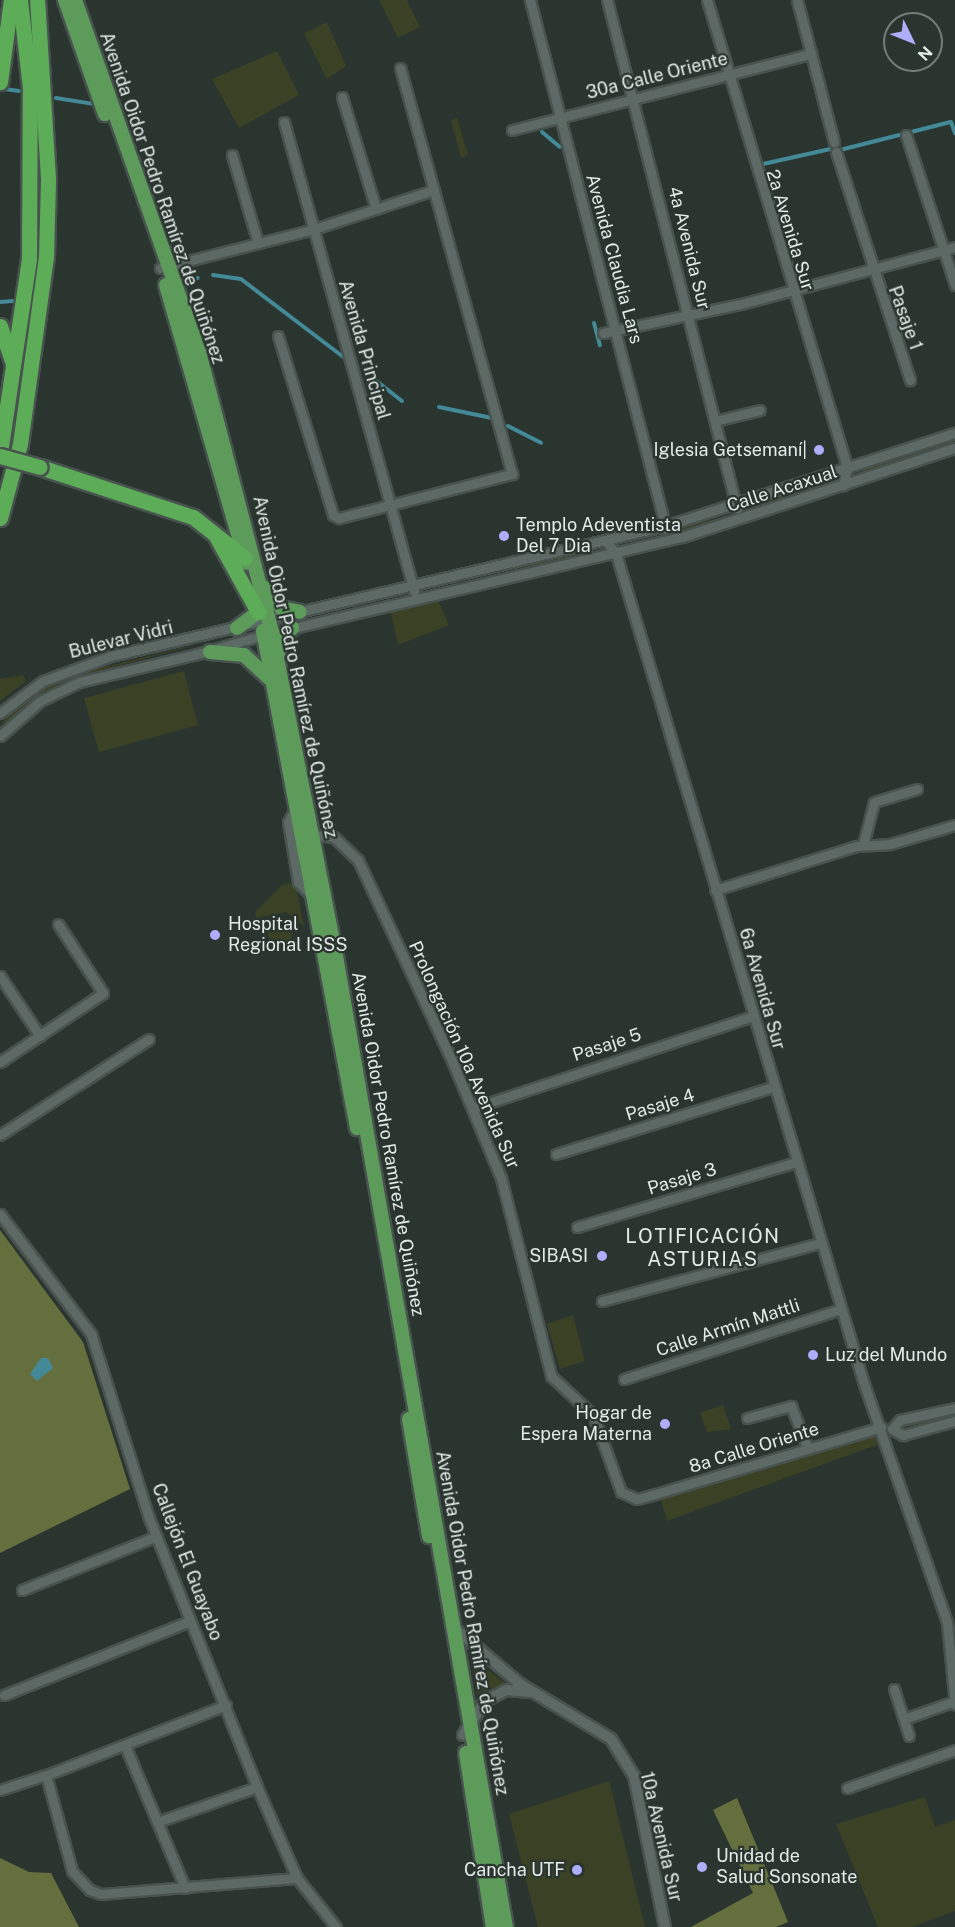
<!DOCTYPE html>
<html>
<head>
<meta charset="utf-8">
<style>
  body { margin:0 }
  #map { position:relative; width:955px; height:1927px; overflow:hidden; background:#2a3530; font-family:"Public Sans",sans-serif }
  div>[style] { position:absolute }
  .green>* { inset:0; background:#3b4124 }
  .round { border-radius:50% }
  .forest>* { inset:0; background:#656f3d }
  .water>* { inset:0; background:#438997 }
  .stream>* { height:4px; margin:-2px; padding:0 2px; transform-origin:2px; border-radius:2px; background:#438997 }
  .roads { filter:drop-shadow(2px 0 #48524e) drop-shadow(-2px 0 #48524e) drop-shadow(0 2px #48524e) drop-shadow(0 -2px #48524e) }
  .minor>* { height:9px; margin:-4.5px; padding:0 4.5px; transform-origin:4.5px; border-radius:4.5px; background:#5d6964 }
  .tertiary>* { height:10px; margin:-5px; padding:0 5px; transform-origin:5px; border-radius:5px; background:#5d6964 }
  .primary>* { height:14px; margin:-7px; padding:0 7px; transform-origin:7px; border-radius:7px; background:#5d9b5b }
  .trunk>* { height:15px; margin:-7.5px; padding:0 7.5px; transform-origin:7.5px; border-radius:7.5px; background:#5dac58 }
  .bridges { filter:drop-shadow(2px 0 #48524e) drop-shadow(-2px 0 #48524e) drop-shadow(0 2px #48524e) drop-shadow(0 -2px #48524e) }
  .trunk-bridge>* { height:15px; margin:-7.5px; padding:0 7.5px; transform-origin:7.5px; border-radius:7.5px; background:#5dac58 }
  .dots>* { width:16px; height:16px; translate:-50% -50%; box-sizing:border-box; border:3px solid #2a3530; border-radius:50% }
  span { translate:-50% -50%; white-space:nowrap; text-align:center; line-height:1.15; -webkit-text-stroke:4.5px #2a3530; paint-order:stroke }
  .street-label { font-size:18px; color:#e3eae7 }
  .poi-label { font-size:18px; color:#e3eae7 }
  .right { translate:-100% -50%; text-align:right }
  .left { translate:0 -50%; text-align:left }
  .neighbourhood-label { font-size:20px; color:#e3eae7; letter-spacing:1.5px }
  .north { position:absolute; left:883px; top:12px; width:60px; height:60px; box-sizing:border-box; background:#2a3530; border:2px solid #747d79; border-radius:50%; rotate:133deg; font-size:16px; font-weight:700; line-height:24px; text-align:center; color:#e3eae7 }
  .north::after { content:''; display:block; margin:auto; width:21px; height:27px; background:#aeaefb; clip-path:polygon(50% 0,100% 100%,50% 72%,0 100%) }
</style>
</head>
<body>
<div id="map">
  <div class="green">
    <i style="clip-path:polygon(379px 0,407px 0,420px 27px,398px 38px)"></i>
    <i style="clip-path:polygon(327px 22px,346px 66px,327px 79px,304px 33px)"></i>
    <i style="clip-path:polygon(277px 51px,299px 95px,239px 128px,212px 79px)"></i>
    <i style="clip-path:polygon(457px 118px,468px 155px,461px 158px,451px 120px)"></i>
    <i style="clip-path:polygon(955px 438px,955px 443px,863px 472px,864px 468px)"></i>
    <i style="clip-path:polygon(835px 478px,838px 482px,751px 509px,753px 505px)"></i>
    <i style="clip-path:polygon(728px 516px,724px 520px,675px 532px,676px 528px)"></i>
    <i style="clip-path:polygon(587px 550px,588px 554px,427px 587px,428px 586px)"></i>
    <i style="clip-path:polygon(437px 598px,449px 625px,398px 645px,390px 610px)"></i>
    <i style="clip-path:polygon(216px 639px,67px 680px,0 726px,15px 707px,61px 678px)"></i>
    <i style="clip-path:polygon(184px 671px,198px 725px,99px 752px,84px 698px)"></i>
    <i style="clip-path:polygon(23px 675px,26px 681px,0 701px,0 679px)"></i>
    <i style="clip-path:polygon(295px 882px,304px 926px,286px 912px,256px 918px,255px 912px,282px 885px)"></i>
    <i class="round" style="left:268px;top:921px;width:24px;height:24px"></i>
    <i style="clip-path:polygon(573px 1315px,585px 1361px,560px 1369px,547px 1324px)"></i>
    <i style="clip-path:polygon(723px 1405px,731px 1429px,707px 1432px,700px 1413px)"></i>
    <i style="clip-path:polygon(952px 1411px,955px 1417px,900px 1428px,901px 1424px)"></i>
    <i style="clip-path:polygon(878px 1429px,882px 1443px,667px 1521px,661px 1500px)"></i>
    <i style="clip-path:polygon(472px 1658px,505px 1683px,476px 1695px)"></i>
    <i style="clip-path:polygon(609px 1781px,645px 1927px,538px 1927px,509px 1814px)"></i>
    <i style="clip-path:polygon(925px 1797px,935px 1827px,955px 1820px,955px 1911px,912px 1927px,878px 1927px,836px 1824px)"></i>
  </div>
  <div class="forest">
    <i style="clip-path:polygon(0 1230px,83px 1342px,130px 1489px,0 1553px)"></i>
    <i style="clip-path:polygon(737px 1798px,788px 1922px,776px 1927px,691px 1927px,753px 1893px,713px 1810px)"></i>
    <i style="clip-path:polygon(0 1858px,29px 1872px,51px 1873px,79px 1927px,0 1927px)"></i>
  </div>
  <div class="water">
    <i style="clip-path:polygon(41px 1358px,48px 1358px,53px 1368px,37px 1381px,30px 1374px)"></i>
  </div>
  <div class="stream">
    <i style="left:5px;top:89px;width:14px;rotate:8deg"></i>
    <i style="left:56px;top:98px;width:36px;rotate:9deg"></i>
    <i style="left:542px;top:132px;width:23px;rotate:40deg"></i>
    <i style="left:840px;top:150px;width:114px;rotate:-14.2deg"></i>
    <i style="left:951px;top:122px;width:12px;rotate:70deg"></i>
    <i style="left:763px;top:164px;width:69px;rotate:-12.6deg"></i>
    <i style="left:213px;top:275px;width:28px;rotate:8deg"></i>
    <i style="left:241px;top:279px;width:132px;rotate:37.3deg"></i>
    <i style="left:186px;top:281px;width:12px;rotate:-14deg"></i>
    <i style="left:0;top:302px;width:13px;rotate:-4deg"></i>
    <i style="left:594px;top:323px;width:23px;rotate:75deg"></i>
    <i style="left:365px;top:372px;width:47px;rotate:38.1deg"></i>
    <i style="left:439px;top:407px;width:54px;rotate:11.7deg"></i>
    <i style="left:508px;top:426px;width:37px;rotate:27deg"></i>
  </div>
  <div class="roads">
    <div class="minor">
      <i style="left:530px;top:0;width:546px;rotate:75.58deg"></i>
      <i style="left:607px;top:0;width:525px;rotate:75.67deg"></i>
      <i style="left:707px;top:0;width:488px;rotate:73.3deg"></i>
      <i style="left:847px;top:467px;width:19px;rotate:102deg"></i>
      <i style="left:797px;top:0;width:147px;rotate:75.4deg"></i>
      <i style="left:342px;top:97px;width:117px;rotate:73.1deg"></i>
      <i style="left:284px;top:122px;width:487px;rotate:74.5deg"></i>
      <i style="left:512px;top:130px;width:309px;rotate:-14.3deg"></i>
      <i style="left:906px;top:135px;width:158px;rotate:71.9deg"></i>
      <i style="left:836px;top:152px;width:240px;rotate:72deg"></i>
      <i style="left:232px;top:155px;width:92px;rotate:73.5deg"></i>
      <i style="left:160px;top:268px;width:159px;rotate:-14.2deg"></i>
      <i style="left:314px;top:229px;width:126px;rotate:-18deg"></i>
      <i style="left:603px;top:333px;width:141px;rotate:-11.9deg"></i>
      <i style="left:741px;top:304px;width:221px;rotate:-14.9deg"></i>
      <i style="left:278px;top:336px;width:187px;rotate:72.9deg"></i>
      <i style="left:333px;top:515px;width:7px;rotate:27deg"></i>
      <i style="left:339px;top:518px;width:179px;rotate:-14.3deg"></i>
      <i style="left:512px;top:474px;width:421px;rotate:-105.4deg"></i>
      <i style="left:715px;top:421px;width:46px;rotate:-13.7deg"></i>
      <i style="left:606px;top:541px;width:16px;rotate:52deg"></i>
      <i style="left:616px;top:554px;width:863px;rotate:73.37deg"></i>
      <i style="left:863px;top:1381px;width:255px;rotate:70.8deg"></i>
      <i style="left:947px;top:1622px;width:83px;rotate:84.5deg"></i>
      <i style="left:289px;top:629px;width:404px;rotate:-13.2deg"></i>
      <i style="left:682px;top:537px;width:287px;rotate:-18.1deg"></i>
      <i style="left:197px;top:654px;width:73px;rotate:-15.9deg"></i>
      <i style="left:0;top:713px;width:54px;rotate:-36.7deg"></i>
      <i style="left:43px;top:681px;width:72px;rotate:-20.2deg"></i>
      <i style="left:111px;top:656px;width:569px;rotate:-13.21deg"></i>
      <i style="left:665px;top:526px;width:305px;rotate:-17.8deg"></i>
      <i style="left:0;top:736px;width:53px;rotate:-41.2deg"></i>
      <i style="left:40px;top:701px;width:43px;rotate:-26deg"></i>
      <i style="left:79px;top:682px;width:126px;rotate:-13.3deg"></i>
      <i style="left:297px;top:806px;width:18px;rotate:119deg"></i>
      <i style="left:288px;top:822px;width:61px;rotate:80.5deg"></i>
      <i style="left:298px;top:882px;width:23px;rotate:45deg"></i>
      <i style="left:314px;top:835px;width:20px;rotate:6deg"></i>
      <i style="left:334px;top:837px;width:33px;rotate:44deg"></i>
      <i style="left:358px;top:860px;width:222px;rotate:64.9deg"></i>
      <i style="left:452px;top:1061px;width:127px;rotate:67.3deg"></i>
      <i style="left:501px;top:1178px;width:204px;rotate:75.8deg"></i>
      <i style="left:551px;top:1376px;width:57px;rotate:42.9deg"></i>
      <i style="left:593px;top:1415px;width:82px;rotate:70deg"></i>
      <i style="left:621px;top:1492px;width:17px;rotate:24deg"></i>
      <i style="left:637px;top:1499px;width:16px;rotate:-15deg"></i>
      <i style="left:652px;top:1495px;width:239px;rotate:-16.5deg"></i>
      <i style="left:863px;top:845px;width:44px;rotate:-75.7deg"></i>
      <i style="left:874px;top:802px;width:45px;rotate:-16.8deg"></i>
      <i style="left:715px;top:890px;width:148px;rotate:-17.3deg"></i>
      <i style="left:856px;top:846px;width:34px;rotate:-3deg"></i>
      <i style="left:890px;top:844px;width:68px;rotate:-16.3deg"></i>
      <i style="left:0;top:976px;width:72px;rotate:56.3deg"></i>
      <i style="left:0;top:1062px;width:124px;rotate:-33.8deg"></i>
      <i style="left:103px;top:993px;width:82px;rotate:-123.1deg"></i>
      <i style="left:473px;top:1108px;width:294px;rotate:-18.2deg"></i>
      <i style="left:0;top:1135px;width:177px;rotate:-32.8deg"></i>
      <i style="left:556px;top:1154px;width:227px;rotate:-17.2deg"></i>
      <i style="left:0;top:1214px;width:151px;rotate:52.8deg"></i>
      <i style="left:91px;top:1334px;width:193px;rotate:72.5deg"></i>
      <i style="left:149px;top:1518px;width:290px;rotate:68.1deg"></i>
      <i style="left:257px;top:1787px;width:99px;rotate:66.3deg"></i>
      <i style="left:297px;top:1878px;width:63px;rotate:51.5deg"></i>
      <i style="left:577px;top:1227px;width:228px;rotate:-16.5deg"></i>
      <i style="left:602px;top:1301px;width:226px;rotate:-14.9deg"></i>
      <i style="left:624px;top:1379px;width:228px;rotate:-17.9deg"></i>
      <i style="left:747px;top:1418px;width:46px;rotate:-15.3deg"></i>
      <i style="left:791px;top:1406px;width:46px;rotate:68.4deg"></i>
      <i style="left:892px;top:1429px;width:12px;rotate:-48deg"></i>
      <i style="left:900px;top:1420px;width:56px;rotate:-12.3deg"></i>
      <i style="left:892px;top:1429px;width:13px;rotate:29deg"></i>
      <i style="left:903px;top:1435px;width:54px;rotate:-15.1deg"></i>
      <i style="left:22px;top:1590px;width:145px;rotate:-21.8deg"></i>
      <i style="left:894px;top:1689px;width:49px;rotate:72.3deg"></i>
      <i style="left:4px;top:1695px;width:200px;rotate:-21.7deg"></i>
      <i style="left:226px;top:1705px;width:193px;rotate:158.7deg"></i>
      <i style="left:46px;top:1775px;width:99px;rotate:74.8deg"></i>
      <i style="left:72px;top:1871px;width:26px;rotate:47deg"></i>
      <i style="left:90px;top:1890px;width:12px;rotate:20deg"></i>
      <i style="left:101px;top:1894px;width:197px;rotate:-4.7deg"></i>
      <i style="left:904px;top:1719px;width:54px;rotate:-19.4deg"></i>
      <i style="left:126px;top:1748px;width:152px;rotate:67.1deg"></i>
      <i style="left:847px;top:1788px;width:114px;rotate:-19.4deg"></i>
      <i style="left:0;top:1790px;width:48px;rotate:-18.1deg"></i>
      <i style="left:157px;top:1822px;width:106px;rotate:-19.3deg"></i>
    </div>
    <div class="tertiary">
      <i style="left:453px;top:1627px;width:88px;rotate:40.4deg"></i>
      <i style="left:520px;top:1684px;width:106px;rotate:31.1deg"></i>
      <i style="left:611px;top:1739px;width:44px;rotate:58.1deg"></i>
      <i style="left:634px;top:1776px;width:154px;rotate:78.4deg"></i>
      <i style="left:463px;top:1735px;width:40px;rotate:-57.1deg"></i>
      <i style="left:485px;top:1701px;width:25px;rotate:-27deg"></i>
      <i style="left:507px;top:1690px;width:23px;rotate:5deg"></i>
    </div>
    <div class="primary">
      <i style="left:65px;top:0;width:121px;rotate:70.7deg"></i>
      <i style="left:75px;top:0;width:373px;rotate:70.6deg"></i>
      <i style="left:199px;top:352px;width:290px;rotate:75.4deg"></i>
      <i style="left:272px;top:633px;width:335px;rotate:78.8deg"></i>
      <i style="left:337px;top:962px;width:980px;rotate:80.07deg"></i>
      <i style="left:166px;top:285px;width:289px;rotate:73.9deg"></i>
      <i style="left:265px;top:588px;width:26px;rotate:51deg"></i>
      <i style="left:281px;top:608px;width:19px;rotate:12deg"></i>
      <i style="left:237px;top:628px;width:26px;rotate:-37deg"></i>
      <i style="left:263px;top:631px;width:506px;rotate:79.29deg"></i>
      <i style="left:210px;top:652px;width:34px;rotate:5deg"></i>
      <i style="left:244px;top:655px;width:34px;rotate:43deg"></i>
      <i style="left:278px;top:654px;width:16px;rotate:-79deg"></i>
      <i style="left:281px;top:638px;width:15px;rotate:-42deg"></i>
      <i style="left:409px;top:1419px;width:119px;rotate:80.3deg"></i>
      <i style="left:466px;top:1753px;width:176px;rotate:81.2deg"></i>
    </div>
    <div class="trunk">
      <i style="left:0;top:82px;width:83px;rotate:-82.4deg"></i>
      <i style="left:0;top:326px;width:39px;rotate:71deg"></i>
      <i style="left:0;top:453px;width:197px;rotate:-81.5deg"></i>
      <i style="left:29px;top:258px;width:170px;rotate:-89.7deg"></i>
      <i style="left:30px;top:88px;width:89px;rotate:-96.5deg"></i>
      <i style="left:40px;top:467px;width:161px;rotate:18.1deg"></i>
      <i style="left:193px;top:517px;width:66px;rotate:38.3deg"></i>
      <i style="left:0;top:518px;width:77px;rotate:-74.9deg"></i>
      <i style="left:20px;top:444px;width:189px;rotate:-82.1deg"></i>
      <i style="left:46px;top:257px;width:79px;rotate:-88.5deg"></i>
      <i style="left:48px;top:178px;width:178px;rotate:-93.5deg"></i>
      <i style="left:217px;top:538px;width:85px;rotate:61deg"></i>
    </div>
  </div>
  <div class="bridges">
    <div class="trunk-bridge">
      <i style="left:0;top:456px;width:41px;rotate:15.4deg"></i>
    </div>
  </div>
  <div class="dots">
    <i style="left:819px;top:450px;background:#aeaefb"></i>
    <i style="left:504px;top:536px;background:#aeaefb"></i>
    <i style="left:215px;top:935px;background:#aeaefb"></i>
    <i style="left:602px;top:1256px;background:#aeaefb"></i>
    <i style="left:813px;top:1355px;background:#aeaefb"></i>
    <i style="left:665px;top:1424px;background:#aeaefb"></i>
    <i style="left:702px;top:1867px;background:#aeaefb"></i>
    <i style="left:577px;top:1870px;background:#aeaefb"></i>
  </div>
  <div class="street-label">
    <span style="left:657px;top:76px;rotate:-14deg">30a Calle Oriente</span>
    <span style="left:162px;top:198px;rotate:71deg">Avenida Oidor Pedro Ramírez de Quiñónez</span>
    <span style="left:790px;top:230px;rotate:73deg">2a Avenida Sur</span>
    <span style="left:689px;top:248px;rotate:76deg">4a Avenida Sur</span>
    <span style="left:614px;top:259px;rotate:75deg">Avenida Claudia Lars</span>
    <span style="left:905px;top:318px;rotate:70deg">Pasaje 1</span>
    <span style="left:364px;top:350px;rotate:74deg">Avenida Principal</span>
    <span style="left:782px;top:489px;rotate:-18deg">Calle Acaxual</span>
    <span style="left:121px;top:640px;rotate:-14deg">Bulevar Vidri</span>
    <span style="left:295px;top:667px;rotate:78deg">Avenida Oidor Pedro Ramírez de Quiñónez</span>
    <span style="left:762px;top:989px;rotate:74deg">6a Avenida Sur</span>
    <span style="left:607px;top:1045px;rotate:-18deg">Pasaje 5</span>
    <span style="left:464px;top:1055px;rotate:66deg">Prolongación 10a Avenida Sur</span>
    <span style="left:660px;top:1105px;rotate:-17deg">Pasaje 4</span>
    <span style="left:388px;top:1144px;rotate:80deg">Avenida Oidor Pedro Ramírez de Quiñónez</span>
    <span style="left:682px;top:1179px;rotate:-17deg">Pasaje 3</span>
    <span style="left:728px;top:1328px;rotate:-18deg">Calle Armín Mattli</span>
    <span style="left:754px;top:1448px;rotate:-17deg">8a Calle Oriente</span>
    <span style="left:187px;top:1562px;rotate:69deg">Callejón El Guayabo</span>
    <span style="left:472px;top:1623px;rotate:80deg">Avenida Oidor Pedro Ramírez de Quiñónez</span>
    <span style="left:661px;top:1837px;rotate:77deg">10a Avenida Sur</span>
  </div>
  <div class="poi-label">
    <span class="right" style="left:807px;top:450px">Iglesia Getsemaní|</span>
    <span class="left" style="left:516px;top:536px">Templo Adeventista<br>Del 7 Dia</span>
    <span class="left" style="left:228px;top:935px">Hospital<br>Regional ISSS</span>
    <span class="right" style="left:588px;top:1256px">SIBASI</span>
    <span class="left" style="left:825px;top:1355px">Luz del Mundo</span>
    <span class="right" style="left:652px;top:1424px">Hogar de<br>Espera Materna</span>
    <span class="left" style="left:716px;top:1867px">Unidad de<br>Salud Sonsonate</span>
    <span class="right" style="left:565px;top:1870px">Cancha UTF</span>
  </div>
  <div class="neighbourhood-label">
    <span style="left:703px;top:1248px">LOTIFICACIÓN<br>ASTURIAS</span>
  </div>
  <div class="north">N</div>
</div>
</body>
</html>
